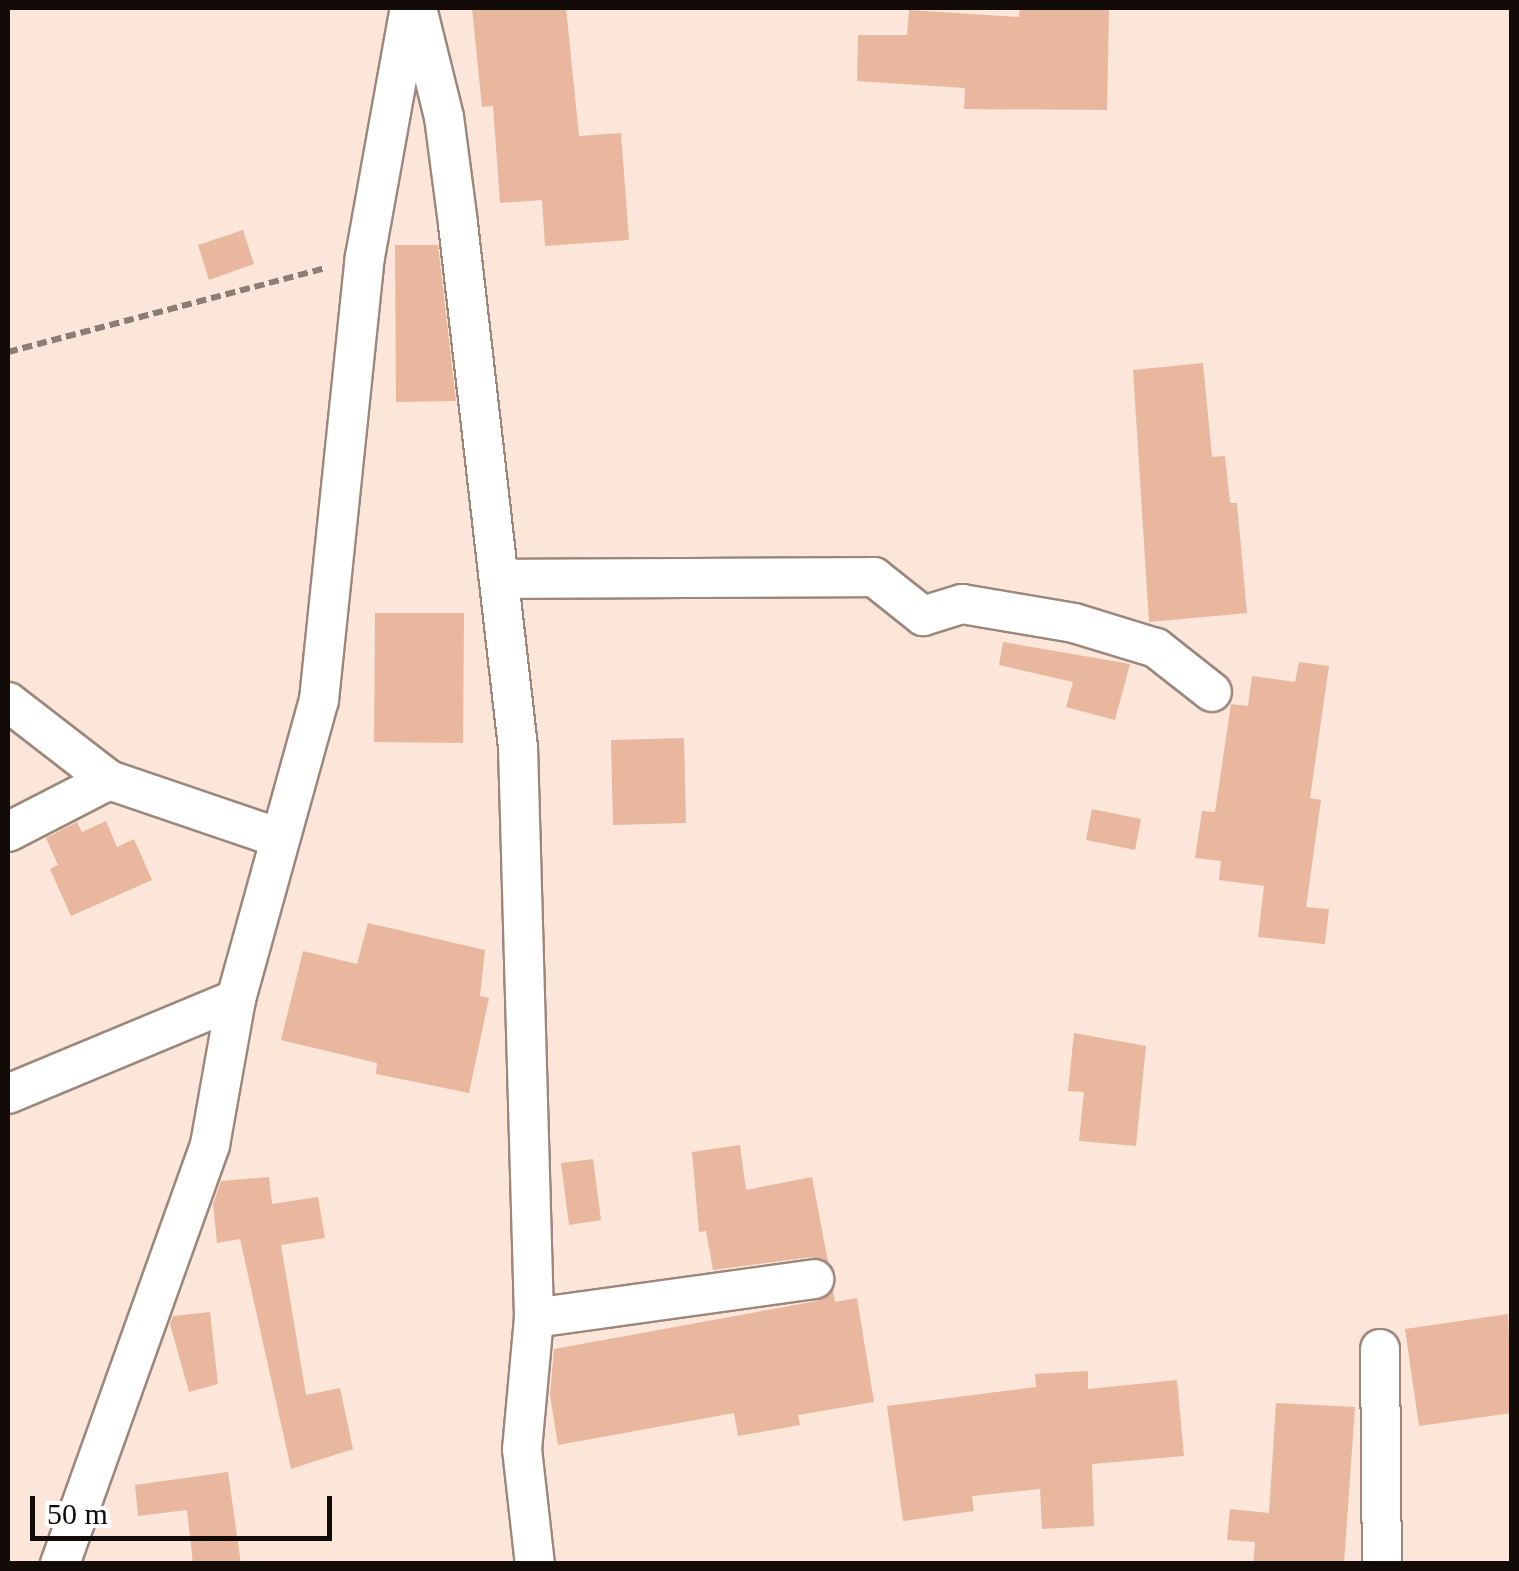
<!DOCTYPE html>
<html>
<head>
<meta charset="utf-8">
<style>
  body { margin:0 }
  #map { position:relative; width:1519px; height:1571px; overflow:hidden; background:#fce5d9; font-family:Georgia,serif }
  div>[style] { position:absolute }
  .building>* { inset:0; background:#e8b79e }
  .path>* { height:6px; margin-top:-3px; transform-origin:0; background:repeating-linear-gradient(90deg,#8c7d75 0 10px,transparent 0 15px) }
  .roads { filter:drop-shadow(2px 0 #9c877c) drop-shadow(-2px 0 #9c877c) drop-shadow(0 2px #9c877c) drop-shadow(0 -2px #9c877c) }
  .minor>* { height:38px; margin:-19px; padding:0 19px; transform-origin:19px; border-radius:19px; background:#fff }
  span { translate:-50% -50%; white-space:nowrap; text-align:center; line-height:1.15; -webkit-text-stroke:8px #fff; paint-order:stroke }
  .frame { position:absolute; inset:0; border:10px solid #120b07; pointer-events:none }
  .scale { position:absolute; left:30px; top:1496px; width:302px; height:45px; box-sizing:border-box; border:5px solid #120b07; border-top:0; padding-left:12px; font-size:30px; line-height:35px; white-space:nowrap; color:#120b07; -webkit-text-stroke:8px #fff; paint-order:stroke }
</style>
</head>
<body>
<div id="map">
  <div class="building">
    <i style="clip-path:polygon(472px 8px,566px 8px,579px 136px,621px 133px,629px 240px,545px 246px,542px 200px,500px 203px,493px 106px,482px 107px)"></i>
    <i style="clip-path:polygon(1020px 8px,1109px 8px,1107px 110px,964px 109px,965px 88px,857px 81px,858px 35px,907px 35px,909px 10px,1019px 17px)"></i>
    <i style="clip-path:polygon(243px 230px,254px 264px,209px 280px,198px 245px)"></i>
    <i style="clip-path:polygon(395px 245px,438px 245px,456px 401px,396px 402px)"></i>
    <i style="clip-path:polygon(1203px 363px,1212px 457px,1225px 456px,1230px 503px,1237px 503px,1247px 613px,1149px 622px,1133px 370px)"></i>
    <i style="clip-path:polygon(375px 613px,464px 613px,463px 743px,374px 742px)"></i>
    <i style="clip-path:polygon(1003px 642px,1130px 664px,1115px 720px,1066px 707px,1073px 682px,999px 665px)"></i>
    <i style="clip-path:polygon(1299px 662px,1329px 666px,1310px 798px,1321px 800px,1306px 907px,1329px 909px,1325px 944px,1258px 937px,1264px 886px,1219px 880px,1221px 861px,1195px 858px,1202px 811px,1215px 812px,1231px 704px,1248px 706px,1252px 676px,1295px 682px)"></i>
    <i style="clip-path:polygon(684px 738px,686px 823px,613px 825px,611px 740px)"></i>
    <i style="clip-path:polygon(1092px 809px,1141px 819px,1135px 850px,1086px 840px)"></i>
    <i style="clip-path:polygon(106px 821px,117px 847px,134px 839px,152px 880px,71px 916px,50px 869px,58px 865px,46px 838px,77px 822px,82px 832px)"></i>
    <i style="clip-path:polygon(368px 923px,485px 950px,480px 996px,489px 998px,469px 1093px,376px 1074px,377px 1063px,281px 1040px,303px 951px,357px 964px)"></i>
    <i style="clip-path:polygon(1074px 1033px,1146px 1046px,1136px 1146px,1079px 1141px,1084px 1092px,1068px 1091px)"></i>
    <i style="clip-path:polygon(740px 1145px,746px 1190px,812px 1177px,828px 1262px,811px 1257px,713px 1270px,706px 1231px,699px 1232px,692px 1152px)"></i>
    <i style="clip-path:polygon(593px 1159px,601px 1220px,569px 1225px,561px 1163px)"></i>
    <i style="clip-path:polygon(269px 1177px,272px 1204px,318px 1197px,325px 1238px,281px 1245px,306px 1395px,340px 1388px,353px 1449px,291px 1469px,240px 1239px,217px 1243px,213px 1204px,221px 1181px)"></i>
    <i style="clip-path:polygon(833px 1290px,835px 1302px,857px 1298px,874px 1402px,798px 1415px,800px 1425px,738px 1436px,734px 1413px,558px 1445px,550px 1395px,554px 1349px,817px 1301px)"></i>
    <i style="clip-path:polygon(210px 1312px,218px 1384px,189px 1392px,170px 1324px,173px 1316px)"></i>
    <i style="clip-path:polygon(1508px 1314px,1512px 1413px,1419px 1426px,1405px 1329px)"></i>
    <i style="clip-path:polygon(1088px 1371px,1088px 1389px,1177px 1380px,1184px 1456px,1092px 1464px,1094px 1526px,1042px 1529px,1040px 1489px,972px 1496px,974px 1511px,903px 1521px,887px 1406px,1036px 1387px,1035px 1374px)"></i>
    <i style="clip-path:polygon(1276px 1403px,1355px 1407px,1344px 1564px,1253px 1564px,1255px 1542px,1227px 1540px,1230px 1509px,1269px 1513px)"></i>
    <i style="clip-path:polygon(228px 1472px,241px 1564px,193px 1564px,187px 1510px,138px 1516px,135px 1485px)"></i>
  </div>
  <div class="path">
    <i style="left:8px;top:352px;width:328px;rotate:-14.8deg"></i>
  </div>
  <div class="roads">
    <div class="minor">
      <i style="left:417px;top:8px;width:112px;rotate:76.1deg"></i>
      <i style="left:444px;top:117px;width:108px;rotate:82.5deg"></i>
      <i style="left:458px;top:224px;width:526px;rotate:83.46deg"></i>
      <i style="left:518px;top:747px;width:571px;rotate:88.39deg"></i>
      <i style="left:534px;top:1318px;width:132px;rotate:95.2deg"></i>
      <i style="left:522px;top:1449px;width:116px;rotate:83.6deg"></i>
      <i style="left:499px;top:579px;width:375px;rotate:-0.3deg"></i>
      <i style="left:874px;top:577px;width:63px;rotate:38.5deg"></i>
      <i style="left:923px;top:616px;width:41px;rotate:-17.1deg"></i>
      <i style="left:962px;top:604px;width:114px;rotate:9.6deg"></i>
      <i style="left:1074px;top:623px;width:86px;rotate:17deg"></i>
      <i style="left:1156px;top:648px;width:71px;rotate:38.2deg"></i>
      <i style="left:8px;top:702px;width:128px;rotate:37.7deg"></i>
      <i style="left:109px;top:780px;width:176px;rotate:18.8deg"></i>
      <i style="left:8px;top:832px;width:114px;rotate:-27.2deg"></i>
      <i style="left:8px;top:1094px;width:247px;rotate:-22.6deg"></i>
      <i style="left:534px;top:1318px;width:283px;rotate:-7.9deg"></i>
      <i style="left:1380px;top:1349px;width:215px;rotate:89.5deg"></i>
      <i style="left:60px;top:1564px;width:445px;rotate:-70.3deg"></i>
      <i style="left:210px;top:1145px;width:148px;rotate:-79.9deg"></i>
      <i style="left:236px;top:999px;width:310px;rotate:-74.5deg"></i>
      <i style="left:319px;top:700px;width:445px;rotate:-84.1deg"></i>
      <i style="left:365px;top:257px;width:253px;rotate:-79.8deg"></i>
    </div>
  </div>
  <div class="frame"></div>
  <div class="scale">50 m</div>
</div>
</body>
</html>
